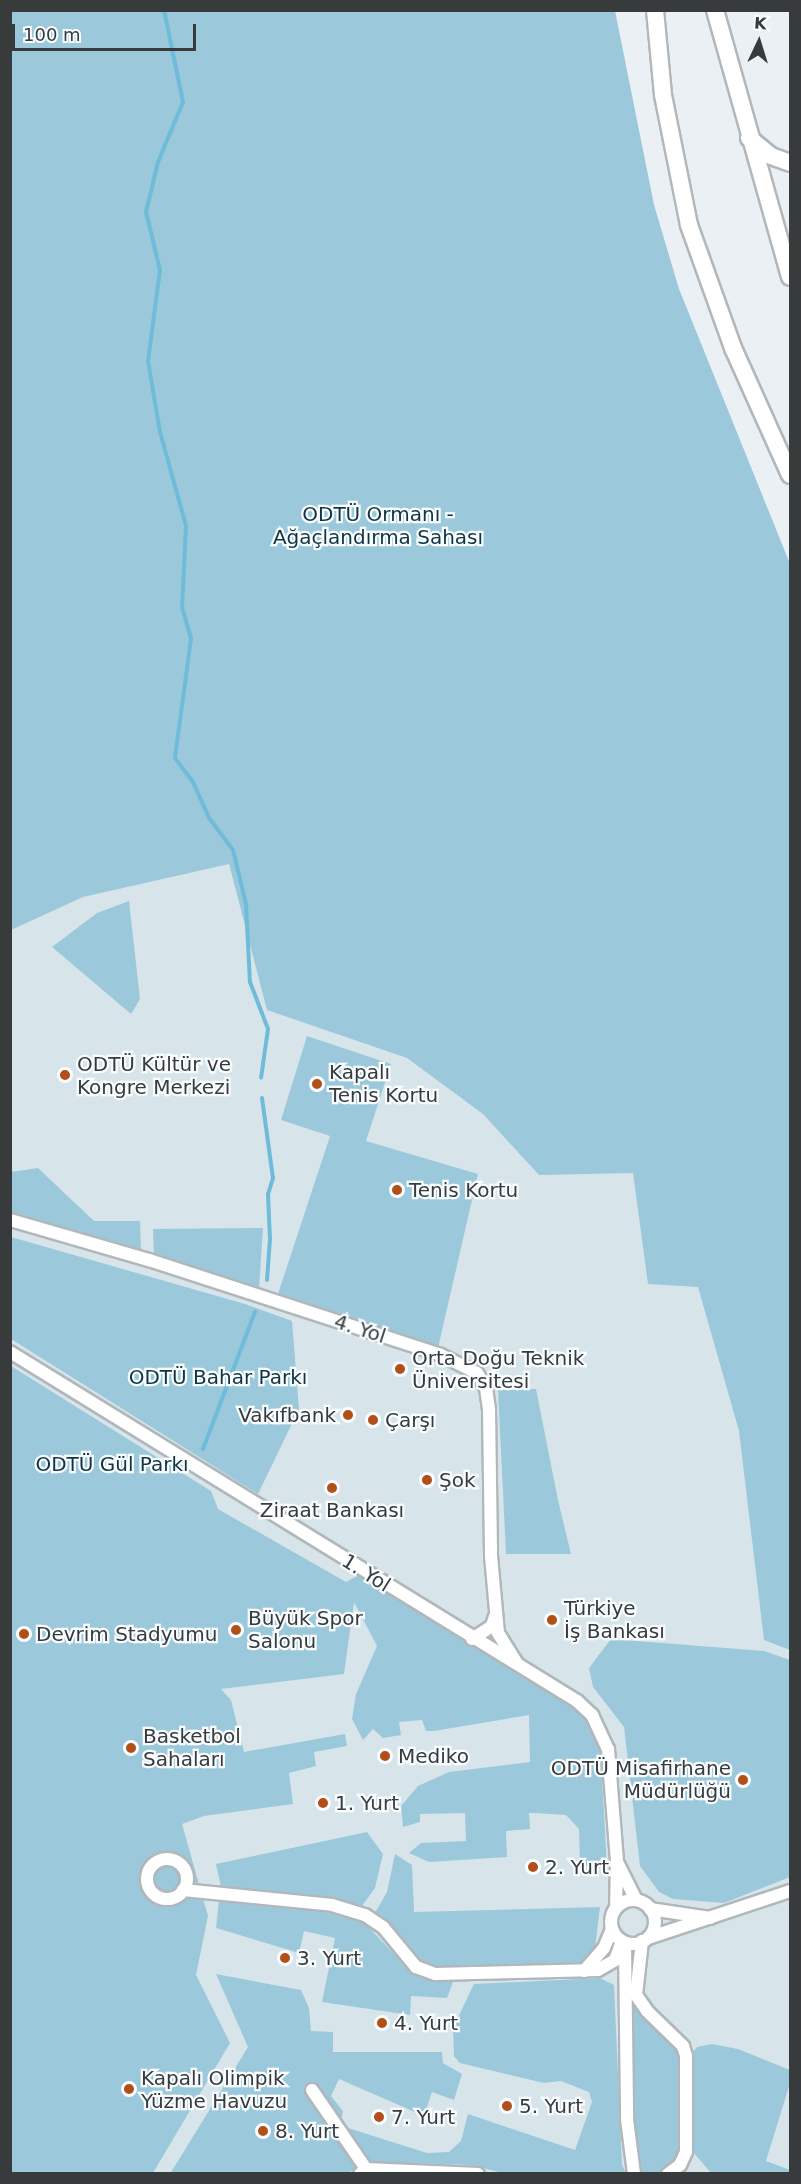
<!DOCTYPE html>
<html>
<head>
<meta charset="utf-8">
<style>
  body { margin:0 }
  #map { position:relative; width:801px; height:2184px; overflow:hidden; background:#eaf0f3; font-family:"DejaVu Sans",sans-serif }
  div>[style] { position:absolute }
  .built>* { inset:0; background:#d7e5ea }
  .green>* { inset:0; background:#9bc9db }
  .stream>* { height:4px; margin:-2px; padding:0 2px; transform-origin:2px; border-radius:2px; background:#6ebcd9 }
  .roads { filter:drop-shadow(2px 0 #b1b7ba) drop-shadow(-2px 0 #b1b7ba) drop-shadow(0 2px #b1b7ba) drop-shadow(0 -2px #b1b7ba) }
  .minor>* { height:12px; margin:-6px; padding:0 6px; transform-origin:6px; border-radius:6px; background:#fff }
  .minor>.ring { margin:-6px; padding:0; box-sizing:content-box; background:none; border:12px solid #fff; border-radius:50% }
  .major>* { height:16px; margin:-8px; padding:0 8px; transform-origin:8px; border-radius:8px; background:#fff }
  .dots>* { width:16px; height:16px; translate:-50% -50%; box-sizing:border-box; border:3px solid #f9fdff; border-radius:50% }
  span { translate:-50% -50%; white-space:nowrap; text-align:center; line-height:1.15; -webkit-text-stroke:4.5px #f9fdff; paint-order:stroke }
  .park-label { font-size:20px; color:#103542 }
  .poi-label { font-size:20px; color:#383b3c }
  .left { translate:0 -50%; text-align:left }
  .right { translate:-100% -50%; text-align:right }
  .street-label { font-size:20px; color:#383b3c }
  .frame { position:absolute; inset:0; border:12px solid #383b3c; pointer-events:none }
  .north { position:absolute; left:729px; top:12px; width:60px; height:60px; -webkit-text-stroke:4px #f9fdff; paint-order:stroke; rotate:4deg; font-size:16px; font-weight:700; line-height:24px; text-align:center; color:#383b3c }
  .north::after { content:''; display:block; margin:auto; width:21px; height:27px; background:#383b3c; clip-path:polygon(50% 0,100% 100%,50% 72%,0 100%) }
  .scale { position:absolute; left:12px; top:24px; width:184px; height:27px; box-sizing:border-box; border:3px solid #383b3c; border-top:0; padding-left:8px; font-size:18px; line-height:21px; white-space:nowrap; color:#383b3c; -webkit-text-stroke:4px #f9fdff; paint-order:stroke }
</style>
</head>
<body>
<div id="map">
  <div class="built">
    <i style="clip-path:polygon(11px 11px,615px 11px,654px 205px,679px 289px,790px 564px,790px 2173px,11px 2174px)"></i>
  </div>
  <div class="green">
    <i style="clip-path:polygon(10px 11px,615px 11px,654px 205px,679px 289px,790px 564px,790px 1650px,764px 1640px,739px 1431px,698px 1287px,648px 1284px,633px 1173px,539px 1175px,483px 1114px,407px 1058px,267px 1010px,229px 864px,83px 897px,11px 930px)"></i>
    <i style="clip-path:polygon(129px 901px,140px 999px,131px 1014px,52px 947px,97px 913px)"></i>
    <i style="clip-path:polygon(307px 1036px,391px 1064px,366px 1141px,478px 1174px,438px 1348px,277px 1297px,330px 1136px,281px 1120px)"></i>
    <i style="clip-path:polygon(38px 1168px,94px 1221px,140px 1221px,141px 1251px,11px 1214px,11px 1172px)"></i>
    <i style="clip-path:polygon(263px 1228px,259px 1290px,154px 1256px,153px 1229px)"></i>
    <i style="clip-path:polygon(11px 1237px,245px 1304px,292px 1321px,299px 1409px,258px 1494px,11px 1339px)"></i>
    <i style="clip-path:polygon(11px 1366px,211px 1491px,218px 1509px,346px 1582px,359px 1575px,555px 1696px,593px 1722px,600px 1740px,607px 1867px,580px 1866px,579px 1829px,566px 1815px,535px 1813px,529px 1813px,530px 1829px,506px 1831px,507px 1857px,429px 1862px,409px 1853px,421px 1843px,466px 1841px,465px 1813px,420px 1814px,420px 1822px,403px 1827px,401px 1806px,418px 1786px,449px 1772px,530px 1762px,529px 1715px,434px 1731px,426px 1731px,422px 1720px,399px 1722px,401px 1735px,383px 1738px,373px 1729px,363px 1740px,352px 1719px,356px 1694px,377px 1646px,354px 1602px,344px 1674px,221px 1689px,231px 1700px,244px 1752px,345px 1734px,347px 1746px,314px 1752px,316px 1766px,289px 1773px,293px 1804px,204px 1816px,182px 1824px,208px 1916px,196px 1975px,230px 2043px,153px 2173px,11px 2173px)"></i>
    <i style="clip-path:polygon(536px 1389px,558px 1500px,571px 1554px,506px 1554px,498px 1390px)"></i>
    <i style="clip-path:polygon(611px 1639px,764px 1651px,790px 1660px,790px 1877px,724px 1903px,673px 1899px,659px 1892px,640px 1866px,624px 1727px,593px 1687px,589px 1668px)"></i>
    <i style="clip-path:polygon(367px 1832px,383px 1854px,375px 1888px,362px 1906px,336px 1899px,221px 1887px,216px 1864px)"></i>
    <i style="clip-path:polygon(395px 1854px,412px 1865px,414px 1912px,600px 1907px,595px 1948px,580px 1966px,438px 1968px,422px 1962px,375px 1913px,387px 1892px)"></i>
    <i style="clip-path:polygon(219px 1900px,325px 1911px,361px 1919px,406px 1967px,431px 1980px,453px 1982px,447px 1998px,411px 1996px,410px 2015px,322px 2002px,335px 1938px,304px 1931px,299px 1953px,216px 1928px)"></i>
    <i style="clip-path:polygon(625px 1942px,637px 1943px,636px 1995px,683px 2046px,686px 2152px,668px 2173px,634px 2173px)"></i>
    <i style="clip-path:polygon(216px 1974px,301px 1990px,309px 2008px,311px 2031px,333px 2032px,333px 2052px,442px 2052px,443px 2063px,462px 2074px,454px 2100px,432px 2092px,424px 2116px,339px 2079px,331px 2096px,343px 2111px,337px 2139px,358px 2167px,348px 2173px,170px 2174px,248px 2047px)"></i>
    <i style="clip-path:polygon(600px 1978px,614px 1985px,622px 2165px,626px 2173px,507px 2174px,471px 2165px,371px 2162px,345px 2127px,427px 2153px,449px 2152px,461px 2141px,468px 2114px,575px 2150px,592px 2102px,589px 2092px,561px 2081px,544px 2083px,460px 2063px,454px 2056px,453px 2028px,474px 1984px)"></i>
    <i style="clip-path:polygon(712px 2044px,738px 2049px,790px 2070px,790px 2083px,766px 2161px,790px 2170px,790px 2173px,711px 2173px,693px 2152px,692px 2053px,697px 2047px)"></i>
  </div>
  <div class="stream">
    <i style="left:164px;top:10px;width:94px;rotate:78.3deg"></i>
    <i style="left:183px;top:102px;width:65px;rotate:112.6deg"></i>
    <i style="left:158px;top:162px;width:51px;rotate:103.5deg"></i>
    <i style="left:146px;top:212px;width:60px;rotate:76.4deg"></i>
    <i style="left:160px;top:270px;width:92px;rotate:97.5deg"></i>
    <i style="left:148px;top:361px;width:72px;rotate:80.4deg"></i>
    <i style="left:160px;top:432px;width:98px;rotate:74.5deg"></i>
    <i style="left:186px;top:526px;width:81px;rotate:92.8deg"></i>
    <i style="left:182px;top:607px;width:33px;rotate:74deg"></i>
    <i style="left:191px;top:639px;width:120px;rotate:97.7deg"></i>
    <i style="left:175px;top:758px;width:30px;rotate:53deg"></i>
    <i style="left:193px;top:782px;width:39px;rotate:66deg"></i>
    <i style="left:209px;top:818px;width:40px;rotate:53deg"></i>
    <i style="left:233px;top:850px;width:56px;rotate:76.5deg"></i>
    <i style="left:246px;top:904px;width:78px;rotate:87.1deg"></i>
    <i style="left:250px;top:982px;width:50px;rotate:69deg"></i>
    <i style="left:268px;top:1029px;width:49px;rotate:98.1deg"></i>
    <i style="left:262px;top:1098px;width:81px;rotate:82.2deg"></i>
    <i style="left:273px;top:1178px;width:17px;rotate:107deg"></i>
    <i style="left:268px;top:1194px;width:45px;rotate:87.5deg"></i>
    <i style="left:270px;top:1239px;width:41px;rotate:94.2deg"></i>
    <i style="left:203px;top:1449px;width:147px;rotate:-69.2deg"></i>
  </div>
  <div class="roads">
    <div class="minor">
      <i style="left:10px;top:1220px;width:145px;rotate:16.1deg"></i>
      <i style="left:149px;top:1260px;width:307px;rotate:18deg"></i>
      <i style="left:441px;top:1355px;width:40px;rotate:26.6deg"></i>
      <i style="left:477px;top:1373px;width:17px;rotate:59deg"></i>
      <i style="left:486px;top:1388px;width:21px;rotate:82deg"></i>
      <i style="left:489px;top:1409px;width:147px;rotate:89.2deg"></i>
      <i style="left:491px;top:1556px;width:77px;rotate:84.8deg"></i>
      <i style="left:498px;top:1633px;width:34px;rotate:58deg"></i>
      <i style="left:10px;top:1352px;width:666px;rotate:31.61deg"></i>
      <i style="left:577px;top:1701px;width:21px;rotate:43deg"></i>
      <i style="left:592px;top:1715px;width:38px;rotate:65deg"></i>
      <i style="left:608px;top:1749px;width:113px;rotate:85.4deg"></i>
      <i style="left:617px;top:1862px;width:46px;rotate:91.2deg"></i>
      <i style="left:472px;top:1639px;width:24px;rotate:-33deg"></i>
      <i style="left:492px;top:1626px;width:10px;rotate:-73deg"></i>
      <i class="ring" style="left:147px;top:1859px;width:28px;height:28px"></i>
      <i style="left:618px;top:1864px;width:40px;rotate:63.4deg"></i>
      <i style="left:183px;top:1890px;width:150px;rotate:5.7deg"></i>
      <i style="left:332px;top:1905px;width:34px;rotate:17deg"></i>
      <i style="left:365px;top:1915px;width:22px;rotate:34deg"></i>
      <i style="left:383px;top:1927px;width:52px;rotate:50.5deg"></i>
      <i style="left:416px;top:1967px;width:20px;rotate:20deg"></i>
      <i style="left:435px;top:1974px;width:163px;rotate:-1.4deg"></i>
      <i style="left:598px;top:1970px;width:20px;rotate:-30deg"></i>
      <i style="left:615px;top:1960px;width:20px;rotate:-70deg"></i>
      <i class="ring" style="left:611px;top:1900px;width:32px;height:32px"></i>
      <i style="left:650px;top:1909px;width:61px;rotate:8.5deg"></i>
      <i style="left:648px;top:1938px;width:150px;rotate:-18.3deg"></i>
      <i style="left:642px;top:1941px;width:54px;rotate:96.3deg"></i>
      <i style="left:636px;top:1995px;width:19px;rotate:55deg"></i>
      <i style="left:647px;top:2011px;width:50px;rotate:44.2deg"></i>
      <i style="left:683px;top:2046px;width:10px;rotate:73deg"></i>
      <i style="left:686px;top:2056px;width:96px;rotate:90deg"></i>
      <i style="left:686px;top:2152px;width:14px;rotate:115deg"></i>
      <i style="left:680px;top:2165px;width:15px;rotate:143deg"></i>
      <i style="left:625px;top:1944px;width:175px;rotate:89.3deg"></i>
      <i style="left:627px;top:2119px;width:55px;rotate:82.7deg"></i>
      <i style="left:584px;top:1971px;width:30px;rotate:-49deg"></i>
      <i style="left:604px;top:1948px;width:21px;rotate:-67deg"></i>
      <i style="left:312px;top:2090px;width:96px;rotate:55.6deg"></i>
      <i style="left:360px;top:2174px;width:8px;rotate:-40deg"></i>
      <i style="left:366px;top:2169px;width:112px;rotate:2.6deg"></i>
    </div>
    <div class="major">
      <i style="left:655px;top:10px;width:85px;rotate:84.6deg"></i>
      <i style="left:663px;top:95px;width:133px;rotate:78.7deg"></i>
      <i style="left:689px;top:225px;width:131px;rotate:70.3deg"></i>
      <i style="left:733px;top:348px;width:139px;rotate:65.8deg"></i>
      <i style="left:715px;top:10px;width:277px;rotate:74.3deg"></i>
      <i style="left:749px;top:138px;width:28px;rotate:39deg"></i>
      <i style="left:771px;top:156px;width:20px;rotate:20deg"></i>
    </div>
  </div>
  <div class="dots">
    <i style="left:65px;top:1075px;background:#b24e18"></i>
    <i style="left:317px;top:1084px;background:#b24e18"></i>
    <i style="left:397px;top:1190px;background:#b24e18"></i>
    <i style="left:400px;top:1369px;background:#b24e18"></i>
    <i style="left:348px;top:1415px;background:#b24e18"></i>
    <i style="left:373px;top:1420px;background:#b24e18"></i>
    <i style="left:427px;top:1480px;background:#b24e18"></i>
    <i style="left:332px;top:1488px;background:#b24e18"></i>
    <i style="left:552px;top:1620px;background:#b24e18"></i>
    <i style="left:236px;top:1630px;background:#b24e18"></i>
    <i style="left:24px;top:1634px;background:#b24e18"></i>
    <i style="left:131px;top:1748px;background:#b24e18"></i>
    <i style="left:385px;top:1756px;background:#b24e18"></i>
    <i style="left:743px;top:1780px;background:#b24e18"></i>
    <i style="left:323px;top:1803px;background:#b24e18"></i>
    <i style="left:533px;top:1867px;background:#b24e18"></i>
    <i style="left:285px;top:1958px;background:#b24e18"></i>
    <i style="left:382px;top:2023px;background:#b24e18"></i>
    <i style="left:129px;top:2089px;background:#b24e18"></i>
    <i style="left:507px;top:2106px;background:#b24e18"></i>
    <i style="left:379px;top:2117px;background:#b24e18"></i>
    <i style="left:263px;top:2131px;background:#b24e18"></i>
  </div>
  <div class="park-label">
    <span style="left:378px;top:526px">ODTÜ Ormanı -<br>Ağaçlandırma Sahası</span>
    <span style="left:218px;top:1377px">ODTÜ Bahar Parkı</span>
    <span style="left:112px;top:1464px">ODTÜ Gül Parkı</span>
  </div>
  <div class="poi-label">
    <span class="left" style="left:77px;top:1076px">ODTÜ Kültür ve<br>Kongre Merkezi</span>
    <span class="left" style="left:329px;top:1084px">Kapalı<br>Tenis Kortu</span>
    <span class="left" style="left:409px;top:1190px">Tenis Kortu</span>
    <span class="left" style="left:412px;top:1370px">Orta Doğu Teknik<br>Üniversitesi</span>
    <span class="right" style="left:336px;top:1415px">Vakıfbank</span>
    <span class="left" style="left:385px;top:1420px">Çarşı</span>
    <span class="left" style="left:439px;top:1480px">Şok</span>
    <span style="left:332px;top:1510px">Ziraat Bankası</span>
    <span class="left" style="left:564px;top:1620px">Türkiye<br>İş Bankası</span>
    <span class="left" style="left:248px;top:1630px">Büyük Spor<br>Salonu</span>
    <span class="left" style="left:36px;top:1634px">Devrim Stadyumu</span>
    <span class="left" style="left:143px;top:1748px">Basketbol<br>Sahaları</span>
    <span class="left" style="left:398px;top:1756px">Mediko</span>
    <span class="right" style="left:731px;top:1780px">ODTÜ Misafirhane<br>Müdürlüğü</span>
    <span class="left" style="left:335px;top:1803px">1. Yurt</span>
    <span class="left" style="left:545px;top:1867px">2. Yurt</span>
    <span class="left" style="left:297px;top:1958px">3. Yurt</span>
    <span class="left" style="left:394px;top:2023px">4. Yurt</span>
    <span class="left" style="left:141px;top:2090px">Kapalı Olimpik<br>Yüzme Havuzu</span>
    <span class="left" style="left:519px;top:2106px">5. Yurt</span>
    <span class="left" style="left:391px;top:2117px">7. Yurt</span>
    <span class="left" style="left:275px;top:2131px">8. Yurt</span>
  </div>
  <div class="street-label">
    <span style="left:360px;top:1329px;rotate:18deg">4. Yol</span>
    <span style="left:366px;top:1573px;rotate:32deg">1. Yol</span>
  </div>
  <div class="frame"></div>
  <div class="north">K</div>
  <div class="scale">100 m</div>
</div>
</body>
</html>
